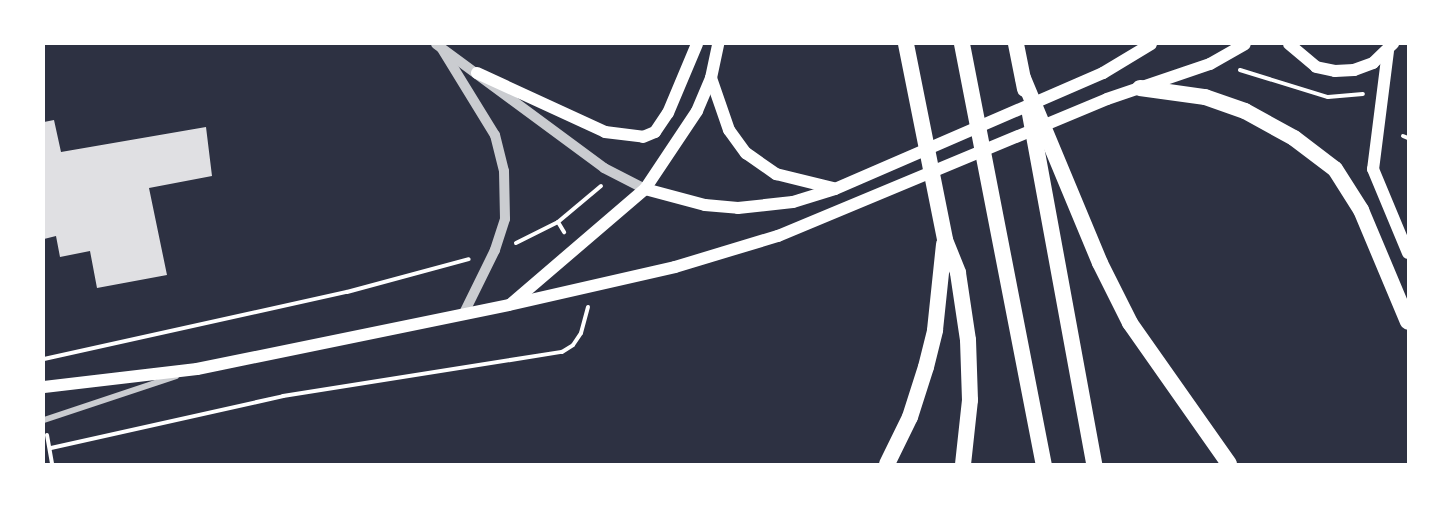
<!DOCTYPE html>
<html>
<head>
<meta charset="utf-8">
<style>
  body { margin:0 }
  #map { position:relative; width:1452px; height:508px; overflow:hidden; background:#2d3142; font-family:"Fira Sans",sans-serif }
  div>[style] { position:absolute }
  .building>* { inset:0; background:#e0e0e3 }
  .path>* { height:4px; margin:-2px; padding:0 2px; transform-origin:2px; border-radius:2px; background:#fff }
  .minor>* { height:6px; margin:-3px; padding:0 3px; transform-origin:3px; border-radius:3px; background:#caccd0 }
  .tertiary>* { height:10px; margin:-5px; padding:0 5px; transform-origin:5px; border-radius:5px; background:#caccd0 }
  .secondary>* { height:12px; margin:-6px; padding:0 6px; transform-origin:6px; border-radius:6px; background:#fff }
  .trunk>* { height:16px; margin:-8px; padding:0 8px; transform-origin:8px; border-radius:8px; background:#fff }
  span { translate:-50% -50%; white-space:nowrap; text-align:center; line-height:1.15; -webkit-text-stroke:5px #fff; paint-order:stroke }
  .frame { position:absolute; inset:0; border:45px solid #fff; pointer-events:none }
</style>
</head>
<body>
<div id="map">
  <div class="building">
    <i style="clip-path:polygon(54px 120px,61px 152px,206px 127px,212px 176px,149px 188px,167px 275px,97px 288px,90px 251px,60px 257px,56px 236px,44px 239px,44px 122px)"></i>
  </div>
  <div class="path">
    <i style="left:1240px;top:70px;width:92px;rotate:17.1deg"></i>
    <i style="left:1328px;top:97px;width:35px;rotate:-5deg"></i>
    <i style="left:1403px;top:136px;width:5px;rotate:22deg"></i>
    <i style="left:558px;top:222px;width:12px;rotate:59deg"></i>
    <i style="left:516px;top:243px;width:47px;rotate:-26.6deg"></i>
    <i style="left:558px;top:222px;width:56px;rotate:-39.9deg"></i>
    <i style="left:44px;top:359px;width:310px;rotate:-12.5deg"></i>
    <i style="left:347px;top:292px;width:126px;rotate:-15.1deg"></i>
    <i style="left:47px;top:435px;width:29px;rotate:80deg"></i>
    <i style="left:51px;top:448px;width:238px;rotate:-12.6deg"></i>
    <i style="left:283px;top:396px;width:282px;rotate:-9deg"></i>
    <i style="left:562px;top:352px;width:13px;rotate:-32deg"></i>
    <i style="left:573px;top:345px;width:14px;rotate:-56deg"></i>
    <i style="left:581px;top:333px;width:27px;rotate:-75deg"></i>
  </div>
  <div class="minor">
    <i style="left:44px;top:420px;width:139px;rotate:-18.4deg"></i>
  </div>
  <div class="tertiary">
    <i style="left:436px;top:44px;width:209px;rotate:36.4deg"></i>
    <i style="left:604px;top:168px;width:46px;rotate:27.1deg"></i>
    <i style="left:442px;top:49px;width:101px;rotate:58.4deg"></i>
    <i style="left:495px;top:135px;width:37px;rotate:76deg"></i>
    <i style="left:504px;top:171px;width:48px;rotate:88.8deg"></i>
    <i style="left:505px;top:219px;width:33px;rotate:108deg"></i>
    <i style="left:495px;top:250px;width:72px;rotate:116.2deg"></i>
  </div>
  <div class="secondary">
    <i style="left:1289px;top:44px;width:35px;rotate:40deg"></i>
    <i style="left:1316px;top:67px;width:19px;rotate:12deg"></i>
    <i style="left:1335px;top:71px;width:19px;rotate:-3deg"></i>
    <i style="left:1354px;top:70px;width:20px;rotate:-20deg"></i>
    <i style="left:1373px;top:63px;width:28px;rotate:-44deg"></i>
    <i style="left:1388px;top:51px;width:119px;rotate:97.2deg"></i>
    <i style="left:1373px;top:169px;width:91px;rotate:67.4deg"></i>
    <i style="left:477px;top:73px;width:141px;rotate:24.7deg"></i>
    <i style="left:605px;top:132px;width:38px;rotate:7deg"></i>
    <i style="left:643px;top:137px;width:13px;rotate:-23deg"></i>
    <i style="left:655px;top:132px;width:23px;rotate:-56deg"></i>
    <i style="left:668px;top:113px;width:75px;rotate:-67.2deg"></i>
    <i style="left:711px;top:78px;width:55px;rotate:70.9deg"></i>
    <i style="left:729px;top:130px;width:29px;rotate:54deg"></i>
    <i style="left:746px;top:153px;width:37px;rotate:35deg"></i>
    <i style="left:776px;top:174px;width:59px;rotate:13.8deg"></i>
    <i style="left:645px;top:189px;width:62px;rotate:14.9deg"></i>
    <i style="left:705px;top:205px;width:33px;rotate:5deg"></i>
    <i style="left:738px;top:208px;width:55px;rotate:-6.2deg"></i>
    <i style="left:793px;top:202px;width:44px;rotate:-17.2deg"></i>
    <i style="left:835px;top:189px;width:292px;rotate:-23.4deg"></i>
    <i style="left:1103px;top:73px;width:56px;rotate:-31.1deg"></i>
    <i style="left:512px;top:303px;width:175px;rotate:-40.6deg"></i>
    <i style="left:645px;top:189px;width:94px;rotate:-56.3deg"></i>
    <i style="left:697px;top:111px;width:36px;rotate:-67deg"></i>
    <i style="left:711px;top:78px;width:35px;rotate:-78deg"></i>
    <i style="left:44px;top:387px;width:154px;rotate:-6.7deg"></i>
    <i style="left:197px;top:369px;width:318px;rotate:-11.6deg"></i>
    <i style="left:509px;top:305px;width:170px;rotate:-12.9deg"></i>
    <i style="left:675px;top:267px;width:108px;rotate:-16.8deg"></i>
    <i style="left:778px;top:236px;width:356px;rotate:-22.6deg"></i>
    <i style="left:1107px;top:99px;width:109px;rotate:-18.8deg"></i>
    <i style="left:1210px;top:64px;width:40px;rotate:-29.7deg"></i>
  </div>
  <div class="trunk">
    <i style="left:906px;top:44px;width:200px;rotate:78.7deg"></i>
    <i style="left:945px;top:240px;width:35px;rotate:68deg"></i>
    <i style="left:958px;top:273px;width:68px;rotate:81.5deg"></i>
    <i style="left:968px;top:340px;width:60px;rotate:88.1deg"></i>
    <i style="left:970px;top:400px;width:64px;rotate:96.2deg"></i>
    <i style="left:962px;top:44px;width:428px;rotate:79deg"></i>
    <i style="left:1016px;top:44px;width:46px;rotate:78.7deg"></i>
    <i style="left:1023px;top:78px;width:200px;rotate:67.4deg"></i>
    <i style="left:1100px;top:263px;width:67px;rotate:63.4deg"></i>
    <i style="left:1130px;top:323px;width:172px;rotate:54.9deg"></i>
    <i style="left:1140px;top:88px;width:66px;rotate:7.9deg"></i>
    <i style="left:1205px;top:97px;width:42px;rotate:19.3deg"></i>
    <i style="left:1245px;top:111px;width:56px;rotate:28.9deg"></i>
    <i style="left:1294px;top:138px;width:51px;rotate:37.1deg"></i>
    <i style="left:1335px;top:169px;width:49px;rotate:57.6deg"></i>
    <i style="left:1361px;top:210px;width:121px;rotate:67.2deg"></i>
    <i style="left:1030px;top:114px;width:356px;rotate:79.6deg"></i>
    <i style="left:887px;top:464px;width:52px;rotate:-63.9deg"></i>
    <i style="left:910px;top:417px;width:52px;rotate:-72.3deg"></i>
    <i style="left:926px;top:367px;width:38px;rotate:-76deg"></i>
    <i style="left:935px;top:330px;width:86px;rotate:-84deg"></i>
  </div>
  <div class="frame"></div>
</div>
</body>
</html>
